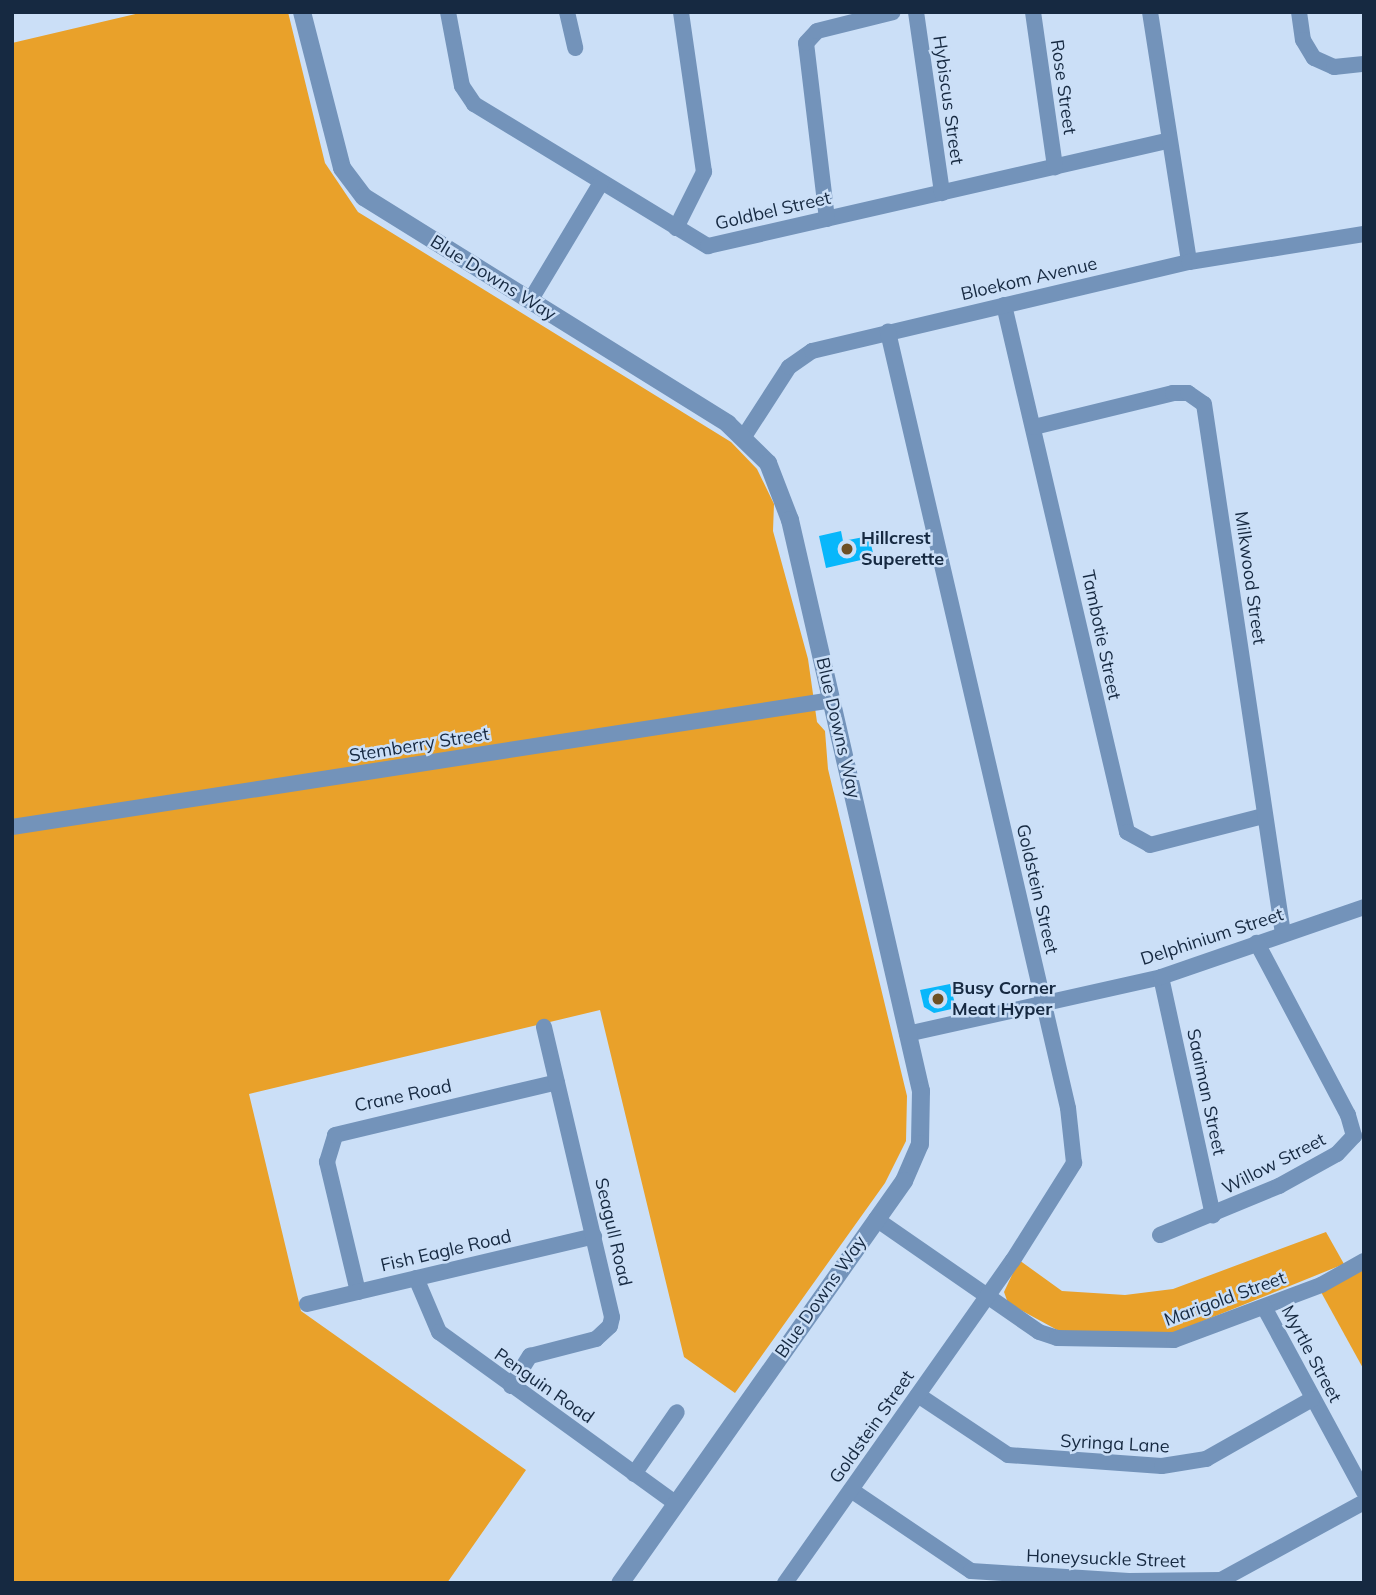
<!DOCTYPE html>
<html>
<head>
<meta charset="utf-8">
<style>
  body { margin:0 }
  #map { position:relative; width:1376px; height:1595px; overflow:hidden; background:#cbdff7; font-family:Mulish,sans-serif }
  div>[style] { position:absolute }
  .green>* { inset:0; background:#e9a12a }
  .building>* { inset:0; background:#08b7fb }
  .minor>* { height:16px; margin:-8px; padding:0 8px; transform-origin:8px; border-radius:8px; background:#7393ba }
  .tertiary>* { height:18px; margin:-9px; padding:0 9px; transform-origin:9px; border-radius:9px; background:#7393ba }
  .dots>* { width:19px; height:19px; translate:-50% -50%; box-sizing:border-box; border:4px solid #cbdff7; border-radius:50% }
  span { translate:-50% -50%; white-space:nowrap; text-align:center; line-height:1.15; -webkit-text-stroke:5px #cbdff7; paint-order:stroke }
  .street-label { font-size:18px; color:#162941 }
  .poi-label { font-size:18px; color:#162941; font-weight:700 }
  .left { translate:0 -50%; text-align:left }
  .frame { position:absolute; inset:0; border:14px solid #162941; pointer-events:none }
</style>
</head>
<body>
<div id="map">
  <div class="green">
    <i style="clip-path:polygon(144px 12px,288px 12px,325px 163px,358px 212px,731px 442px,757px 469px,774px 504px,773px 531px,808px 659px,817px 722px,825px 731px,828px 769px,907px 1096px,906px 1141px,885px 1183px,735px 1393px,684px 1357px,600px 1010px,249px 1094px,301px 1311px,526px 1470px,447px 1583px,12px 1583px,12px 43px)"></i>
    <i style="clip-path:polygon(1326px 1232px,1344px 1264px,1171px 1334px,1061px 1332px,1008px 1303px,1004px 1292px,1019px 1260px,1062px 1291px,1125px 1295px,1173px 1289px)"></i>
    <i style="clip-path:polygon(1364px 1269px,1364px 1370px,1321px 1292px)"></i>
  </div>
  <div class="building">
    <i style="clip-path:polygon(841px 531px,843px 541px,869px 536px,874px 557px,826px 568px,819px 536px)"></i>
    <i style="clip-path:polygon(950px 984px,956px 1008px,934px 1013px,924px 1007px,920px 990px)"></i>
  </div>
  <div class="minor">
    <i style="left:448px;top:12px;width:75px;rotate:79.3deg"></i>
    <i style="left:462px;top:86px;width:22px;rotate:56deg"></i>
    <i style="left:474px;top:104px;width:274px;rotate:31.3deg"></i>
    <i style="left:708px;top:246px;width:472px;rotate:-12.9deg"></i>
    <i style="left:567px;top:12px;width:37px;rotate:77deg"></i>
    <i style="left:916px;top:12px;width:183px;rotate:81.8deg"></i>
    <i style="left:1033px;top:12px;width:157px;rotate:81.9deg"></i>
    <i style="left:1150px;top:12px;width:253px;rotate:81.1deg"></i>
    <i style="left:1299px;top:12px;width:28px;rotate:82deg"></i>
    <i style="left:1303px;top:40px;width:21px;rotate:59deg"></i>
    <i style="left:1314px;top:58px;width:22px;rotate:24deg"></i>
    <i style="left:1334px;top:67px;width:30px;rotate:-6deg"></i>
    <i style="left:827px;top:219px;width:177px;rotate:-96.8deg"></i>
    <i style="left:806px;top:43px;width:16px;rotate:-47deg"></i>
    <i style="left:817px;top:31px;width:78px;rotate:-14deg"></i>
    <i style="left:676px;top:228px;width:63px;rotate:-63.4deg"></i>
    <i style="left:704px;top:172px;width:162px;rotate:-98.2deg"></i>
    <i style="left:530px;top:301px;width:138px;rotate:-59deg"></i>
    <i style="left:1004px;top:305px;width:541px;rotate:76.86deg"></i>
    <i style="left:1127px;top:832px;width:26px;rotate:29deg"></i>
    <i style="left:1150px;top:845px;width:117px;rotate:-14.4deg"></i>
    <i style="left:1034px;top:427px;width:143px;rotate:-13.7deg"></i>
    <i style="left:1173px;top:393px;width:15px"></i>
    <i style="left:1188px;top:393px;width:19px;rotate:35deg"></i>
    <i style="left:1204px;top:404px;width:536px;rotate:81.52deg"></i>
    <i style="left:745px;top:435px;width:81px;rotate:-57.1deg"></i>
    <i style="left:789px;top:367px;width:28px;rotate:-35deg"></i>
    <i style="left:812px;top:351px;width:387px;rotate:-13.3deg"></i>
    <i style="left:1189px;top:262px;width:177px;rotate:-9.1deg"></i>
    <i style="left:12px;top:827px;width:830px;rotate:-8.8deg"></i>
    <i style="left:1161px;top:977px;width:244px;rotate:77.7deg"></i>
    <i style="left:907px;top:1034px;width:260px;rotate:-12.6deg"></i>
    <i style="left:1161px;top:977px;width:215px;rotate:-19deg"></i>
    <i style="left:876px;top:1219px;width:198px;rotate:34.7deg"></i>
    <i style="left:1039px;top:1332px;width:19px;rotate:18deg"></i>
    <i style="left:1057px;top:1338px;width:117px;rotate:1deg"></i>
    <i style="left:1174px;top:1340px;width:157px;rotate:-20.5deg"></i>
    <i style="left:1321px;top:1285px;width:49px;rotate:-29.2deg"></i>
    <i style="left:1160px;top:1235px;width:129px;rotate:-22.4deg"></i>
    <i style="left:1279px;top:1186px;width:66px;rotate:-28.9deg"></i>
    <i style="left:1337px;top:1154px;width:25px;rotate:-47deg"></i>
    <i style="left:1354px;top:1136px;width:22px;rotate:-106deg"></i>
    <i style="left:1348px;top:1115px;width:195px;rotate:-117.9deg"></i>
    <i style="left:416px;top:1278px;width:59px;rotate:66.9deg"></i>
    <i style="left:439px;top:1332px;width:291px;rotate:35.9deg"></i>
    <i style="left:358px;top:1292px;width:134px;rotate:-103.4deg"></i>
    <i style="left:327px;top:1162px;width:28px;rotate:-73deg"></i>
    <i style="left:335px;top:1135px;width:228px;rotate:-13.4deg"></i>
    <i style="left:307px;top:1304px;width:295px;rotate:-13.3deg"></i>
    <i style="left:1264px;top:1307px;width:210px;rotate:61.6deg"></i>
    <i style="left:511px;top:1386px;width:36px;rotate:-58deg"></i>
    <i style="left:530px;top:1356px;width:68px;rotate:-14.4deg"></i>
    <i style="left:596px;top:1339px;width:19px;rotate:-43deg"></i>
    <i style="left:610px;top:1326px;width:9px;rotate:-77deg"></i>
    <i style="left:612px;top:1317px;width:298px;rotate:-103.2deg"></i>
    <i style="left:918px;top:1395px;width:108px;rotate:33.7deg"></i>
    <i style="left:1008px;top:1455px;width:154px;rotate:4.1deg"></i>
    <i style="left:1162px;top:1466px;width:45px;rotate:-9deg"></i>
    <i style="left:1206px;top:1459px;width:122px;rotate:-29.5deg"></i>
    <i style="left:634px;top:1474px;width:75px;rotate:-55.3deg"></i>
    <i style="left:851px;top:1490px;width:145px;rotate:34deg"></i>
    <i style="left:971px;top:1571px;width:158px;rotate:3.6deg"></i>
    <i style="left:1129px;top:1581px;width:92px;rotate:-0.6deg"></i>
    <i style="left:1221px;top:1580px;width:163px;rotate:-28.6deg"></i>
    <i style="left:785px;top:1583px;width:395px;rotate:-54.8deg"></i>
    <i style="left:1013px;top:1260px;width:115px;rotate:-57.8deg"></i>
    <i style="left:1074px;top:1163px;width:55px;rotate:-96.2deg"></i>
    <i style="left:1068px;top:1108px;width:797px;rotate:-103.06deg"></i>
  </div>
  <div class="tertiary">
    <i style="left:302px;top:12px;width:161px;rotate:75.6deg"></i>
    <i style="left:342px;top:168px;width:36px;rotate:53deg"></i>
    <i style="left:364px;top:197px;width:429px;rotate:31.9deg"></i>
    <i style="left:728px;top:424px;width:56px;rotate:44.3deg"></i>
    <i style="left:768px;top:463px;width:61px;rotate:68.9deg"></i>
    <i style="left:790px;top:520px;width:586px;rotate:77.08deg"></i>
    <i style="left:921px;top:1091px;width:53px;rotate:91.1deg"></i>
    <i style="left:920px;top:1144px;width:40px;rotate:113.4deg"></i>
    <i style="left:904px;top:1181px;width:492px;rotate:125.2deg"></i>
  </div>
  <div class="dots">
    <i style="left:847px;top:549px;background:#6e5024"></i>
    <i style="left:938px;top:999px;background:#6e5024"></i>
  </div>
  <div class="street-label">
    <span style="left:1063px;top:87px;rotate:82deg">Rose Street</span>
    <span style="left:948px;top:100px;rotate:82deg">Hybiscus Street</span>
    <span style="left:773px;top:211px;rotate:-13deg">Goldbel Street</span>
    <span style="left:493px;top:278px;rotate:32deg">Blue Downs Way</span>
    <span style="left:1029px;top:279px;rotate:-13deg">Bloekom Avenue</span>
    <span style="left:1250px;top:578px;rotate:82deg">Milkwood Street</span>
    <span style="left:1101px;top:635px;rotate:78deg">Tambotie Street</span>
    <span style="left:838px;top:728px;rotate:77deg">Blue Downs Way</span>
    <span style="left:419px;top:745px;rotate:-9deg">Stemberry Street</span>
    <span style="left:1037px;top:889px;rotate:77deg">Goldstein Street</span>
    <span style="left:1212px;top:937px;rotate:-18deg">Delphinium Street</span>
    <span style="left:1206px;top:1092px;rotate:78deg">Saaiman Street</span>
    <span style="left:403px;top:1096px;rotate:-12deg">Crane Road</span>
    <span style="left:1274px;top:1164px;rotate:-27deg">Willow Street</span>
    <span style="left:613px;top:1232px;rotate:77deg">Seagull Road</span>
    <span style="left:446px;top:1251px;rotate:-13deg">Fish Eagle Road</span>
    <span style="left:821px;top:1297px;rotate:-55deg">Blue Downs Way</span>
    <span style="left:1225px;top:1299px;rotate:-20deg">Marigold Street</span>
    <span style="left:1311px;top:1354px;rotate:62deg">Myrtle Street</span>
    <span style="left:544px;top:1386px;rotate:35deg">Penguin Road</span>
    <span style="left:872px;top:1427px;rotate:-55deg">Goldstein Street</span>
    <span style="left:1115px;top:1444px;rotate:3deg">Syringa Lane</span>
    <span style="left:1106px;top:1559px;rotate:2deg">Honeysuckle Street</span>
  </div>
  <div class="poi-label">
    <span class="left" style="left:861px;top:549px">Hillcrest<br>Superette</span>
    <span class="left" style="left:952px;top:999px">Busy Corner<br>Meat Hyper</span>
  </div>
  <div class="frame"></div>
</div>
</body>
</html>
